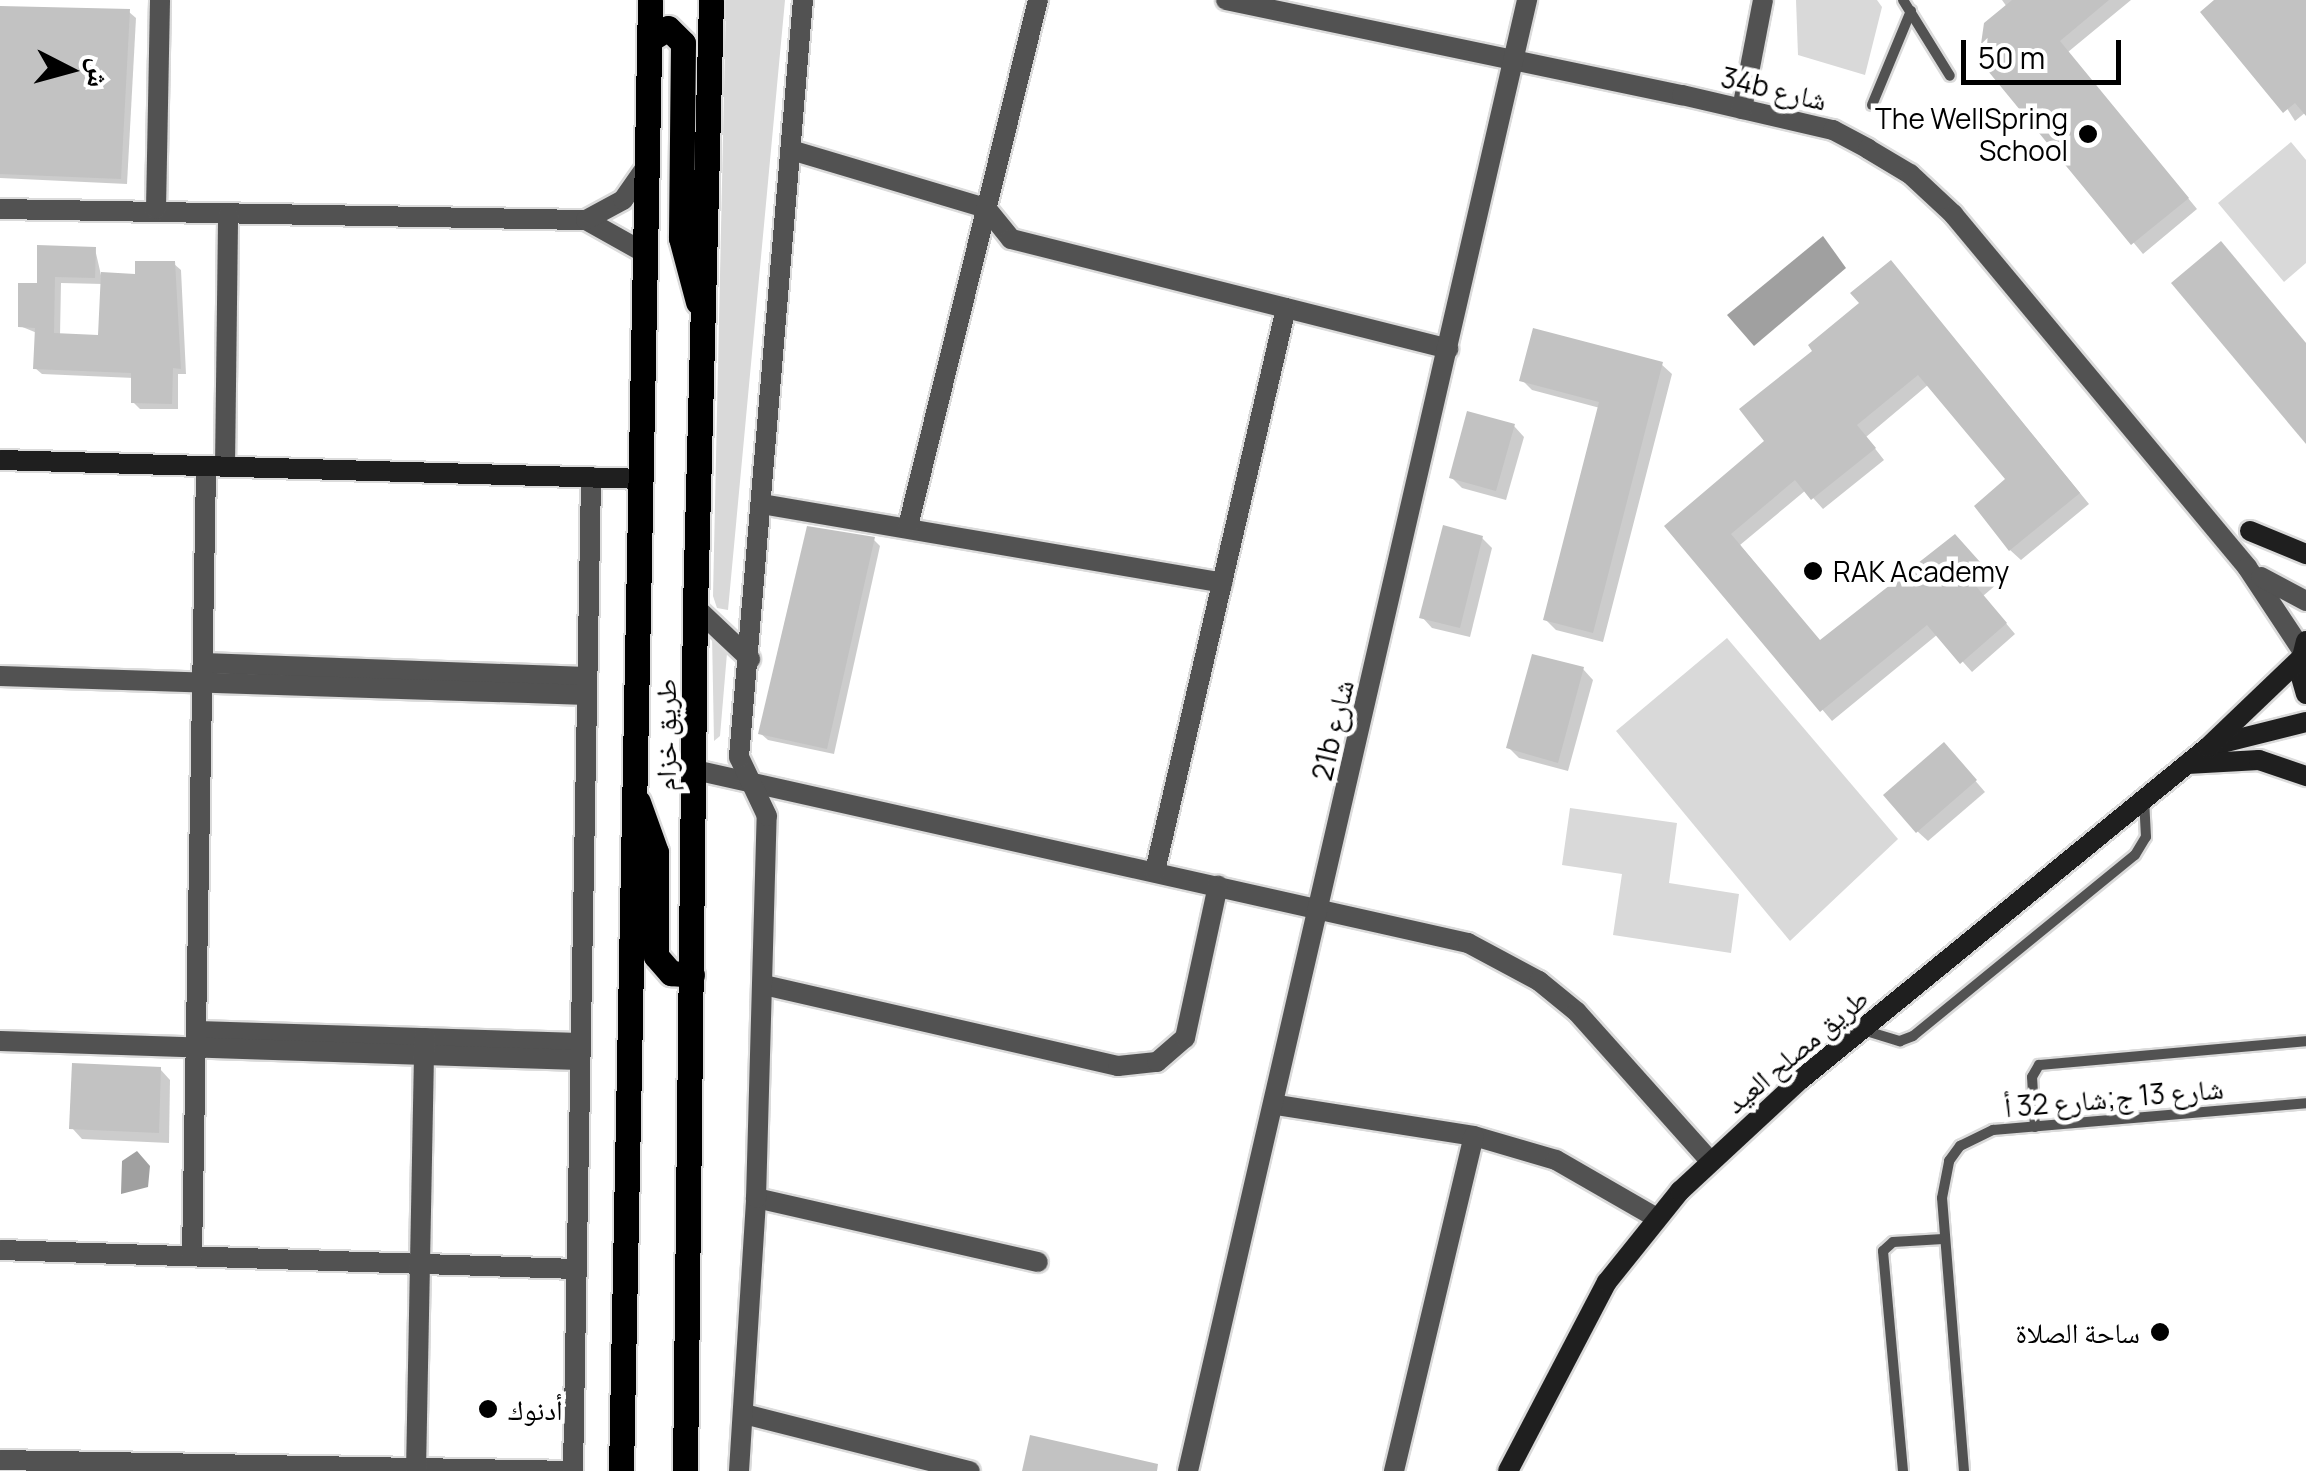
<!DOCTYPE html>
<html>
<head>
<meta charset="utf-8">
<style>
  body { margin:0 }
  #map { position:relative; width:2306px; height:1471px; overflow:hidden; background:#fff; font-family:Manrope,"Noto Naskh Arabic",sans-serif }
  div>[style] { position:absolute }
  .green>* { inset:0; background:#d9d9d9 }
  .water>* { inset:0; background:#a0a0a0 }
  .shadow>* { inset:0; background:#0003 }
  .building>* { inset:0; background:#c2c2c2 }
  .roads { filter:drop-shadow(2px 0 #dbdbdb) drop-shadow(-2px 0 #dbdbdb) drop-shadow(0 2px #dbdbdb) drop-shadow(0 -2px #dbdbdb) }
  .lane>* { height:10px; margin:-5px; padding:0 5px; transform-origin:5px; border-radius:5px; background:#525252 }
  .street>* { height:20px; margin:-10px; padding:0 10px; transform-origin:10px; border-radius:10px; background:#525252 }
  .secondary>* { height:20px; margin:-10px; padding:0 10px; transform-origin:10px; border-radius:10px; background:#1f1f1f }
  .primary>* { height:25px; margin:-12.5px; padding:0 12.5px; transform-origin:12.5px; border-radius:12.5px; background:#000 }
  .dots>* { width:28px; height:28px; translate:-50% -50%; box-sizing:border-box; border:5px solid #fff; border-radius:50% }
  span { translate:-50% -50%; white-space:nowrap; text-align:center; line-height:1.15; -webkit-text-stroke:9px #fff; paint-order:stroke }
  .street-label { font-size:28px; color:#000 }
  .poi-label { font-size:28px; color:#000 }
  .right { translate:-100% -50%; text-align:right }
  .left { translate:0 -50%; text-align:left }
  .north { position:absolute; left:20px; top:20px; width:100px; height:100px; -webkit-text-stroke:8px #fff; paint-order:stroke; rotate:96deg; font-size:28px; font-weight:700; line-height:40px; text-align:center; color:#000 }
  .north::after { content:''; display:block; margin:auto; width:35px; height:45px; background:#000; clip-path:polygon(50% 0,100% 100%,50% 72%,0 100%) }
  .scale { position:absolute; left:1961px; top:40px; width:160px; height:45px; box-sizing:border-box; border:5px solid #000; border-top:0; padding-left:12px; font-size:30px; line-height:35px; white-space:nowrap; color:#000; -webkit-text-stroke:8px #fff; paint-order:stroke }
</style>
</head>
<body>
<div id="map">
  <div class="green">
    <i style="clip-path:polygon(726px 0,785px 0,728px 610px,717px 608px,713px 596px)"></i>
    <i style="clip-path:polygon(1796px 0,1877px 0,1882px 7px,1865px 75px,1798px 55px)"></i>
    <i style="clip-path:polygon(2291px 142px,2306px 160px,2306px 263px,2284px 282px,2218px 203px)"></i>
    <i style="clip-path:polygon(712px 634px,727px 653px,720px 736px,714px 741px)"></i>
    <i style="clip-path:polygon(1727px 638px,1898px 839px,1790px 941px,1616px 731px)"></i>
    <i style="clip-path:polygon(1570px 808px,1677px 823px,1669px 883px,1739px 894px,1731px 953px,1613px 935px,1622px 874px,1562px 865px)"></i>
  </div>
  <div class="water">
    <i style="clip-path:polygon(1823px 236px,1846px 268px,1754px 346px,1727px 315px)"></i>
    <i style="clip-path:polygon(137px 1151px,150px 1166px,148px 1187px,121px 1194px,122px 1161px)"></i>
  </div>
  <div class="shadow">
    <i style="clip-path:polygon(2002px 0,2131px 0,2068px 52px,2197px 209px,2143px 254px,1991px 71px,2000px 64px,2007px 7px)"></i>
    <i style="clip-path:polygon(2218px 0,2306px 0,2306px 112px,2295px 121px)"></i>
    <i style="clip-path:polygon(0 10px,129px 12px,136px 18px,127px 184px,0 178px)"></i>
    <i style="clip-path:polygon(evenodd,95px 249px,101px 275px,137px 276px,174px 264px,181px 270px,186px 374px,178px 374px,178px 409px,140px 409px,133px 402px,134px 378px,42px 374px,35px 368px,37px 333px,20px 326px,39px 286px,95px 249px,61px 283px,103px 284px,101px 337px,60px 336px,61px 283px)"></i>
    <i style="clip-path:polygon(1901px 274px,2089px 504px,2021px 560px,2010px 550px,2008px 479px,1929px 384px,1866px 437px,1884px 460px,1823px 509px,1806px 490px,1740px 545px,1821px 643px,1965px 547px,1997px 584px,1983px 596px,2015px 634px,1972px 672px,1938px 634px,1832px 721px,1667px 526px,1768px 442px,1816px 351px)"></i>
    <i style="clip-path:polygon(1661px 364px,1672px 374px,1603px 642px,1556px 630px,1546px 620px,1600px 408px,1532px 390px,1522px 380px)"></i>
    <i style="clip-path:polygon(1514px 426px,1524px 437px,1506px 500px,1462px 488px,1451px 477px)"></i>
    <i style="clip-path:polygon(1482px 538px,1492px 548px,1470px 637px,1432px 628px,1422px 617px)"></i>
    <i style="clip-path:polygon(874px 540px,880px 546px,834px 754px,768px 740px,761px 734px)"></i>
    <i style="clip-path:polygon(1583px 669px,1593px 680px,1568px 771px,1519px 758px,1509px 748px)"></i>
    <i style="clip-path:polygon(1954px 756px,1985px 792px,1928px 841px,1917px 831px)"></i>
    <i style="clip-path:polygon(160px 1069px,170px 1080px,169px 1143px,82px 1139px,72px 1128px)"></i>
  </div>
  <div class="building">
    <i style="clip-path:polygon(2012px 0,2109px 0,2060px 41px,2189px 198px,2131px 245px,1988px 71px,1997px 63px,1981px 44px,1984px 23px)"></i>
    <i style="clip-path:polygon(2214px 0,2306px 0,2306px 116px,2295px 103px,2283px 113px,2200px 12px)"></i>
    <i style="clip-path:polygon(0 6px,130px 9px,121px 179px,0 174px)"></i>
    <i style="clip-path:polygon(2221px 241px,2306px 343px,2306px 444px,2171px 283px)"></i>
    <i style="clip-path:polygon(37px 245px,96px 247px,95px 278px,55px 277px,54px 333px,98px 335px,101px 272px,135px 274px,135px 261px,175px 261px,181px 369px,173px 368px,172px 404px,131px 403px,131px 373px,33px 369px,35px 328px,18px 327px,18px 283px,37px 283px)"></i>
    <i style="clip-path:polygon(1891px 260px,2080px 493px,2009px 551px,1974px 506px,2005px 479px,1918px 375px,1857px 425px,1876px 448px,1811px 500px,1795px 480px,1731px 534px,1820px 640px,1955px 534px,1989px 572px,1975px 585px,2007px 623px,1960px 664px,1927px 625px,1820px 712px,1664px 526px,1764px 441px,1739px 409px,1812px 351px,1808px 345px,1859px 303px,1850px 293px)"></i>
    <i style="clip-path:polygon(1533px 328px,1663px 362px,1593px 633px,1543px 620px,1599px 402px,1519px 381px)"></i>
    <i style="clip-path:polygon(1467px 411px,1515px 424px,1496px 491px,1449px 478px)"></i>
    <i style="clip-path:polygon(1443px 525px,1483px 536px,1460px 628px,1419px 618px)"></i>
    <i style="clip-path:polygon(807px 526px,875px 537px,827px 749px,758px 734px)"></i>
    <i style="clip-path:polygon(1532px 654px,1584px 667px,1558px 763px,1506px 748px)"></i>
    <i style="clip-path:polygon(1944px 742px,1977px 780px,1916px 833px,1883px 795px)"></i>
    <i style="clip-path:polygon(72px 1063px,161px 1067px,159px 1133px,69px 1129px)"></i>
    <i style="clip-path:polygon(1030px 1435px,1158px 1464px,1157px 1471px,1022px 1471px)"></i>
  </div>
  <div class="roads">
    <div class="lane">
      <i style="left:1903px;top:0;width:89px;rotate:58.3deg"></i>
      <i style="left:1872px;top:105px;width:102px;rotate:-67.5deg"></i>
      <i style="left:1863px;top:1030px;width:39px;rotate:17deg"></i>
      <i style="left:1900px;top:1041px;width:14px;rotate:-21deg"></i>
      <i style="left:1913px;top:1036px;width:286px;rotate:-39.2deg"></i>
      <i style="left:2135px;top:855px;width:21px;rotate:-59deg"></i>
      <i style="left:2146px;top:837px;width:37px;rotate:-93deg"></i>
      <i style="left:2035px;top:1127px;width:50px;rotate:-93.4deg"></i>
      <i style="left:2032px;top:1077px;width:14px;rotate:-60deg"></i>
      <i style="left:2039px;top:1065px;width:268px;rotate:-5.1deg"></i>
      <i style="left:1903px;top:1471px;width:221px;rotate:-95.2deg"></i>
      <i style="left:1883px;top:1251px;width:13px;rotate:-42deg"></i>
      <i style="left:1893px;top:1242px;width:50px;rotate:-3.4deg"></i>
      <i style="left:1964px;top:1471px;width:274px;rotate:-94.6deg"></i>
      <i style="left:1942px;top:1198px;width:38px;rotate:-79deg"></i>
      <i style="left:1949px;top:1161px;width:19px;rotate:-54deg"></i>
      <i style="left:1960px;top:1146px;width:37px;rotate:-26deg"></i>
      <i style="left:1993px;top:1130px;width:314px;rotate:-4.9deg"></i>
    </div>
    <div class="street">
      <i style="left:1226px;top:0;width:466px;rotate:11.8deg"></i>
      <i style="left:1682px;top:95px;width:155px;rotate:13.1deg"></i>
      <i style="left:1833px;top:130px;width:40px;rotate:28deg"></i>
      <i style="left:1868px;top:149px;width:49px;rotate:30.8deg"></i>
      <i style="left:1910px;top:174px;width:59px;rotate:42.9deg"></i>
      <i style="left:1953px;top:214px;width:459px;rotate:50.2deg"></i>
      <i style="left:2247px;top:567px;width:100px;rotate:56.5deg"></i>
      <i style="left:1742px;top:109px;width:111px;rotate:-79.1deg"></i>
      <i style="left:791px;top:150px;width:203px;rotate:16.6deg"></i>
      <i style="left:986px;top:208px;width:40px;rotate:51deg"></i>
      <i style="left:1011px;top:239px;width:451px;rotate:14.1deg"></i>
      <i style="left:0;top:209px;width:586px;rotate:1.08deg"></i>
      <i style="left:586px;top:220px;width:68px;rotate:29.2deg"></i>
      <i style="left:156px;top:209px;width:209px;rotate:-88.9deg"></i>
      <i style="left:586px;top:220px;width:42px;rotate:-28.4deg"></i>
      <i style="left:623px;top:200px;width:40px;rotate:-55.1deg"></i>
      <i style="left:225px;top:467px;width:252px;rotate:-89.3deg"></i>
      <i style="left:762px;top:504px;width:467px;rotate:9.7deg"></i>
      <i style="left:908px;top:526px;width:542px;rotate:-76.12deg"></i>
      <i style="left:2261px;top:577px;width:51px;rotate:28.1deg"></i>
      <i style="left:695px;top:607px;width:76px;rotate:43.4deg"></i>
      <i style="left:204px;top:663px;width:383px;rotate:2.1deg"></i>
      <i style="left:0;top:676px;width:587px;rotate:1.85deg"></i>
      <i style="left:695px;top:770px;width:792px;rotate:12.62deg"></i>
      <i style="left:1468px;top:943px;width:81px;rotate:28.2deg"></i>
      <i style="left:1539px;top:981px;width:49px;rotate:39.2deg"></i>
      <i style="left:1577px;top:1012px;width:200px;rotate:48.2deg"></i>
      <i style="left:1155px;top:871px;width:578px;rotate:-76.9deg"></i>
      <i style="left:764px;top:985px;width:363px;rotate:12.9deg"></i>
      <i style="left:1118px;top:1066px;width:39px;rotate:-6deg"></i>
      <i style="left:1157px;top:1062px;width:37px;rotate:-41deg"></i>
      <i style="left:1185px;top:1038px;width:156px;rotate:-77.8deg"></i>
      <i style="left:198px;top:1031px;width:382px;rotate:1.8deg"></i>
      <i style="left:0;top:1041px;width:580px;rotate:1.88deg"></i>
      <i style="left:1277px;top:1105px;width:199px;rotate:8.9deg"></i>
      <i style="left:1474px;top:1136px;width:85px;rotate:16.3deg"></i>
      <i style="left:1556px;top:1160px;width:116px;rotate:29.9deg"></i>
      <i style="left:756px;top:1198px;width:289px;rotate:12.8deg"></i>
      <i style="left:0;top:1250px;width:575px;rotate:1.89deg"></i>
      <i style="left:192px;top:1256px;width:790px;rotate:-88.98deg"></i>
      <i style="left:744px;top:1414px;width:233px;rotate:14.2deg"></i>
      <i style="left:0;top:1460px;width:573px;rotate:1.1deg"></i>
      <i style="left:416px;top:1471px;width:433px;rotate:-88.9deg"></i>
      <i style="left:573px;top:1471px;width:994px;rotate:-88.96deg"></i>
      <i style="left:739px;top:1471px;width:274px;rotate:-86.4deg"></i>
      <i style="left:756px;top:1198px;width:382px;rotate:-88.4deg"></i>
      <i style="left:767px;top:816px;width:65px;rotate:-115.4deg"></i>
      <i style="left:739px;top:757px;width:760px;rotate:-85.17deg"></i>
      <i style="left:1188px;top:1471px;width:1510px;rotate:-77.02deg"></i>
      <i style="left:1394px;top:1471px;width:344px;rotate:-76.6deg"></i>
    </div>
    <div class="secondary">
      <i style="left:0;top:460px;width:643px;rotate:1.69deg"></i>
      <i style="left:2250px;top:531px;width:61px;rotate:22.3deg"></i>
      <i style="left:2306px;top:641px;width:30px;rotate:104deg"></i>
      <i style="left:2299px;top:670px;width:25px;rotate:74deg"></i>
      <i style="left:2210px;top:746px;width:99px;rotate:-14deg"></i>
      <i style="left:2187px;top:764px;width:72px;rotate:-3.2deg"></i>
      <i style="left:2259px;top:760px;width:50px;rotate:18.8deg"></i>
      <i style="left:1508px;top:1471px;width:213px;rotate:-62.4deg"></i>
      <i style="left:1607px;top:1282px;width:117px;rotate:-51.3deg"></i>
      <i style="left:1680px;top:1191px;width:163px;rotate:-42.8deg"></i>
      <i style="left:1800px;top:1080px;width:527px;rotate:-39.22deg"></i>
      <i style="left:2208px;top:747px;width:127px;rotate:-43.7deg"></i>
    </div>
    <div class="primary">
      <i style="left:649px;top:40px;width:22px;rotate:-32deg"></i>
      <i style="left:668px;top:28px;width:21px;rotate:45deg"></i>
      <i style="left:683px;top:43px;width:195px;rotate:90.6deg"></i>
      <i style="left:681px;top:238px;width:66px;rotate:75.1deg"></i>
      <i style="left:638px;top:802px;width:53px;rotate:70.2deg"></i>
      <i style="left:656px;top:852px;width:104px;rotate:90deg"></i>
      <i style="left:656px;top:956px;width:23px;rotate:49deg"></i>
      <i style="left:671px;top:973px;width:21px;rotate:5deg"></i>
      <i style="left:621px;top:1471px;width:1471px;rotate:-88.87deg"></i>
      <i style="left:685px;top:1471px;width:864px;rotate:-89.34deg"></i>
      <i style="left:695px;top:607px;width:607px;rotate:-88.49deg"></i>
    </div>
  </div>
  <div class="dots">
    <i style="left:2088px;top:134px;background:#000"></i>
    <i style="left:1813px;top:571px;background:#000"></i>
    <i style="left:2160px;top:1332px;background:#000"></i>
    <i style="left:488px;top:1409px;background:#000"></i>
  </div>
  <div class="street-label">
    <span style="left:1774px;top:88px;rotate:13deg">34b شارع</span>
    <span style="left:1332px;top:730px;rotate:-77deg">21b شارع</span>
    <span style="left:665px;top:735px;rotate:-90deg">طريق خزام</span>
    <span style="left:1796px;top:1050px;rotate:-40deg">طريق مصلح العيد</span>
    <span style="left:2114px;top:1097px;rotate:-5deg">شارع 13 ج;شارع 32 أ</span>
  </div>
  <div class="poi-label">
    <span class="right" style="left:2068px;top:134px">The WellSpring<br>School</span>
    <span class="left" style="left:1833px;top:571px">RAK Academy</span>
    <span class="right" style="left:2140px;top:1332px">ساحة الصلاة</span>
    <span class="left" style="left:508px;top:1409px">أدنوك</span>
  </div>
  <div class="north">ش</div>
  <div class="scale">50 m</div>
</div>
</body>
</html>
